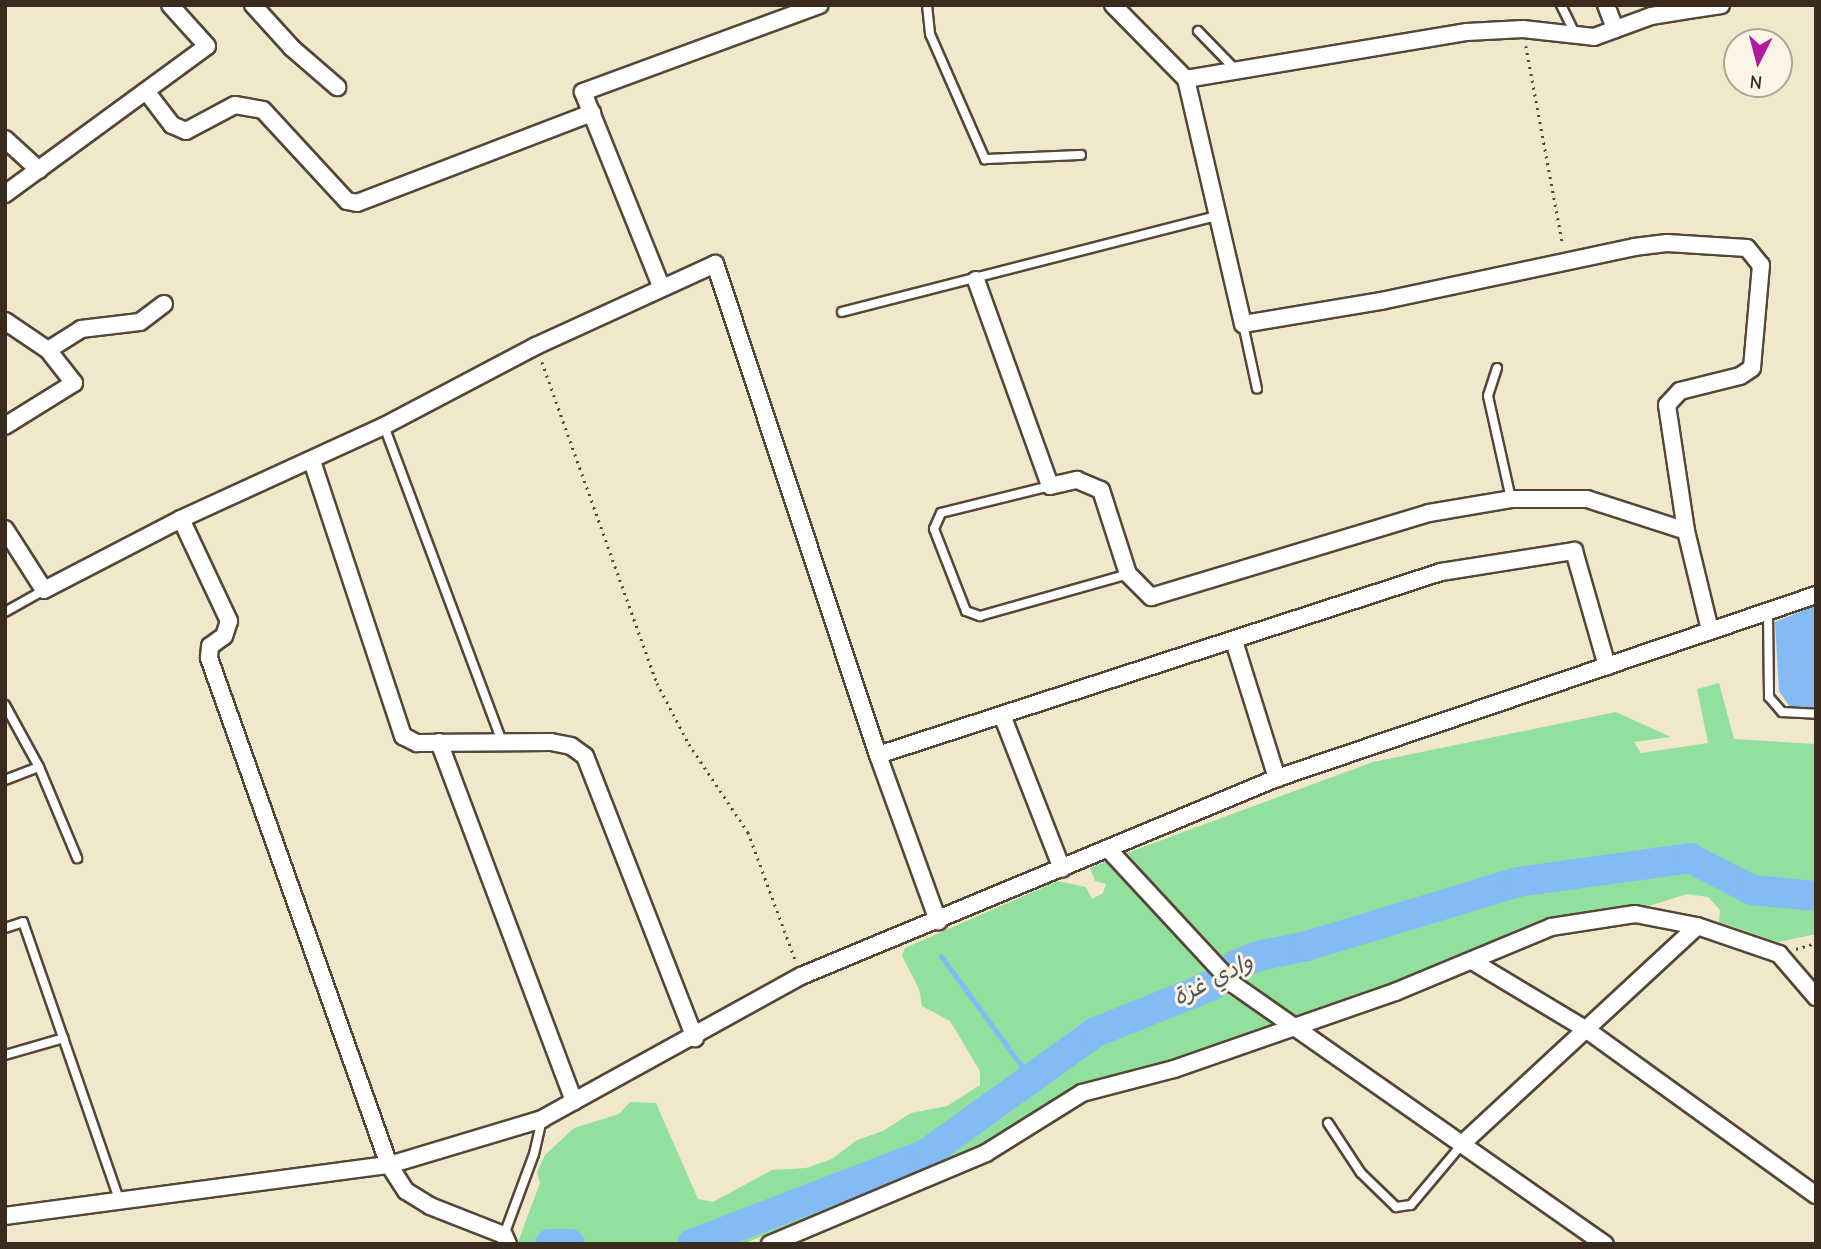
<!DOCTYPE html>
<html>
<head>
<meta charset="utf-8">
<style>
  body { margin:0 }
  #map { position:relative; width:1821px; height:1249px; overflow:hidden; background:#f1e8cc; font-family:"Comic Neue","Playpen Sans Arabic",sans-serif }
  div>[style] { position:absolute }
  .green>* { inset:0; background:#92e09e }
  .water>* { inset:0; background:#84bbf4 }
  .stream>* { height:5px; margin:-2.5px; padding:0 2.5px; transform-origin:2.5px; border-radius:2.5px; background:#84bbf4 }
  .river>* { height:30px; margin:-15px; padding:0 15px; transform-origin:15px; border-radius:15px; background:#84bbf4 }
  .path>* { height:2.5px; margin-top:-1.25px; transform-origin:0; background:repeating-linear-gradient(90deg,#564638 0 2px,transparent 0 7px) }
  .roads { filter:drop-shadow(2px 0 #564638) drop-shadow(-2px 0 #564638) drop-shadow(0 2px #564638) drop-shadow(0 -2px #564638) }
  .service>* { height:8px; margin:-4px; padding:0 4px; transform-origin:4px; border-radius:4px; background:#fff }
  .minor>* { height:16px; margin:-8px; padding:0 8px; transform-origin:8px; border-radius:8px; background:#fff }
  span { translate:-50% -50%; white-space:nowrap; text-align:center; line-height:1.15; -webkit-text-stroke:6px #fcf5e5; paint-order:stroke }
  .water-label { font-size:23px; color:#51565e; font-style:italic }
  .frame { position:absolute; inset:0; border:7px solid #3b2a1e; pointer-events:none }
  .north { position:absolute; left:1723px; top:28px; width:70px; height:70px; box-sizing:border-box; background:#fcf5e5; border:2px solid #afa495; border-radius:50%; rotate:186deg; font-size:19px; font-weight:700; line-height:28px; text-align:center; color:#3b2a1e }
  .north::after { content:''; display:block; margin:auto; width:24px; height:32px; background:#b5179e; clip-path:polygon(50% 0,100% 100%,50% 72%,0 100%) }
</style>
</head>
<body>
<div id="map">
  <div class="green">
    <i style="clip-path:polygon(1719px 683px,1734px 739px,1816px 744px,1816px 934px,1778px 942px,1719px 922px,1720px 910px,1708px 897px,1687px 894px,1297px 1018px,1238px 978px,1127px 853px,1373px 762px,1616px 712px,1671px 737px,1634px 742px,1641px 753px,1708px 743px,1697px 689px)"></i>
    <i style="clip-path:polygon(1107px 861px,1227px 994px,1276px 1023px,1173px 1061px,1079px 1087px,985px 1142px,921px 1173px,743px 1244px,518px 1242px,540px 1183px,537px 1172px,545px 1155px,574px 1128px,619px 1114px,630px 1102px,656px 1103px,698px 1199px,713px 1202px,772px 1170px,806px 1168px,832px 1159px,857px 1140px,883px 1131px,911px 1113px,947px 1106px,980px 1085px,980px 1071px,950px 1021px,922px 1006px,919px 989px,902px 956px,905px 948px,1058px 881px,1086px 887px,1092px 899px,1103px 893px,1106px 884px,1095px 881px,1090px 868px)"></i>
  </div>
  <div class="water">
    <i style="clip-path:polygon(1816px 605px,1816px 709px,1790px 707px,1779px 691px,1775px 622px)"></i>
  </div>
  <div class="stream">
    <i style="left:941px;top:956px;width:152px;rotate:53.8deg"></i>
  </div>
  <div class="river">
    <i style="left:550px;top:1244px;width:20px"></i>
    <i style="left:692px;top:1244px;width:251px;rotate:-21deg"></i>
    <i style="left:926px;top:1154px;width:209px;rotate:-35.7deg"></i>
    <i style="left:1096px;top:1032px;width:126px;rotate:-21.9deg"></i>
    <i style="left:1213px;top:985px;width:30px;rotate:-41deg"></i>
    <i style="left:1236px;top:965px;width:24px;rotate:-22deg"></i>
    <i style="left:1258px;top:956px;width:50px;rotate:-11.5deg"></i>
    <i style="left:1307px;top:946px;width:220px;rotate:-16.9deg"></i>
    <i style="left:1518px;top:882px;width:174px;rotate:-7.9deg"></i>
    <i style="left:1690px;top:858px;width:70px;rotate:27.3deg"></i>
    <i style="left:1752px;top:890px;width:64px;rotate:5.4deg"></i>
  </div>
  <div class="path">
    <i style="left:1526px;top:46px;width:203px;rotate:79.5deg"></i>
    <i style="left:542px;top:362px;width:341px;rotate:70.3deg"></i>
    <i style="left:657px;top:683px;width:69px;rotate:62.3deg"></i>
    <i style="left:689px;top:744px;width:106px;rotate:56.2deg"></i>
    <i style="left:748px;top:832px;width:135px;rotate:69.7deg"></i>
    <i style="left:1796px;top:949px;width:21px;rotate:-17deg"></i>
  </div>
  <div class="roads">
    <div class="service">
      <i style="left:927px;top:5px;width:29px;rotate:84deg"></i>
      <i style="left:930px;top:34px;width:137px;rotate:66.3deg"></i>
      <i style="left:985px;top:159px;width:96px;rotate:-2.4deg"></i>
      <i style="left:1561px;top:5px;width:32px;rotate:64deg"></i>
      <i style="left:1198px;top:31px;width:53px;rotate:45.8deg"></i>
      <i style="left:842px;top:312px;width:386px;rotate:-14.4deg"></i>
      <i style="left:1243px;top:324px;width:66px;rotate:77.8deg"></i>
      <i style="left:1497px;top:368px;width:29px;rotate:108deg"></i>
      <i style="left:1488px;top:396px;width:106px;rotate:77.4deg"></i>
      <i style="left:384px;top:426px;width:334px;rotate:69.5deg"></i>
      <i style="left:1050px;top:486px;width:112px;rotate:166.1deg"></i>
      <i style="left:941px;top:513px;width:17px;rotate:114deg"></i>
      <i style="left:934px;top:529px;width:88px;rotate:68.7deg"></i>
      <i style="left:966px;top:611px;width:15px;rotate:20deg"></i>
      <i style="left:980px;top:616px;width:154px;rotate:-15.8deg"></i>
      <i style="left:5px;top:612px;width:45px;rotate:-29.4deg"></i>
      <i style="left:1768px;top:613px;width:84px;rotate:89.3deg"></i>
      <i style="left:1769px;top:697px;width:20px;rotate:49deg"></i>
      <i style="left:1782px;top:712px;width:34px;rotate:3deg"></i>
      <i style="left:5px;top:705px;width:71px;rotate:61.3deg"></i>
      <i style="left:39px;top:767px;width:99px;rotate:67.3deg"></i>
      <i style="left:5px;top:780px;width:36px;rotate:-21deg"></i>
      <i style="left:5px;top:928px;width:19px;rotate:-18deg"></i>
      <i style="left:23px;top:922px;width:296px;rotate:70.9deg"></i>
      <i style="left:5px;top:1055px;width:61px;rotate:-16.1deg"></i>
      <i style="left:1328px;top:1123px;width:60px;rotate:56.6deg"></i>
      <i style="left:1361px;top:1173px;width:49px;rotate:44.2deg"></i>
      <i style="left:1396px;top:1207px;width:15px;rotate:-8deg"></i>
      <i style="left:1411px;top:1205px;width:81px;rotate:-50deg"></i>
      <i style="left:504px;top:1235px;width:86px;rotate:-69.7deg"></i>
      <i style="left:534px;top:1154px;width:36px;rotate:-77deg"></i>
    </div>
    <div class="minor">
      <i style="left:253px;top:5px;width:58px;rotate:47.8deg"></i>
      <i style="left:292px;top:48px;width:60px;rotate:40.9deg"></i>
      <i style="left:1113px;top:5px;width:104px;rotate:45.4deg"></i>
      <i style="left:1186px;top:79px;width:252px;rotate:76.9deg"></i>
      <i style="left:1243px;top:324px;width:140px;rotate:-9.5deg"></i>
      <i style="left:1381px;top:301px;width:259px;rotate:-12deg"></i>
      <i style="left:1634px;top:247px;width:33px;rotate:-7deg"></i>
      <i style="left:1667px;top:243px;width:80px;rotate:3.6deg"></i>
      <i style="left:1747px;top:248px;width:22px;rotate:51deg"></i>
      <i style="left:1761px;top:265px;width:103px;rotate:95deg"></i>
      <i style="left:1752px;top:368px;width:14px;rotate:146deg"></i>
      <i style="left:1740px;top:376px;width:62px;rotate:166deg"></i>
      <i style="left:1680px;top:391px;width:19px;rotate:133deg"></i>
      <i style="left:1667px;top:405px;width:127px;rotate:81.4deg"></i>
      <i style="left:1606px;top:5px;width:26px;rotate:69deg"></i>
      <i style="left:1186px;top:79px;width:285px;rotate:-9.5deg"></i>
      <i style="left:1467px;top:32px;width:56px;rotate:-3.1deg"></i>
      <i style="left:1523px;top:29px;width:71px;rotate:6.4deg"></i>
      <i style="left:1594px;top:37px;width:61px;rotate:-20.2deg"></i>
      <i style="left:1651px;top:16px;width:71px;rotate:-8.9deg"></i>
      <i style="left:146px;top:91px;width:43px;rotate:52.6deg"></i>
      <i style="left:172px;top:125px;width:15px;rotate:23deg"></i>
      <i style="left:186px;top:131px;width:55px;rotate:-28deg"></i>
      <i style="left:235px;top:105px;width:28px;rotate:10deg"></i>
      <i style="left:263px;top:110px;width:124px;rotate:47.3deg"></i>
      <i style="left:347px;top:201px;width:10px;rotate:11deg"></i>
      <i style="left:357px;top:203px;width:252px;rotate:-21deg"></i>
      <i style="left:5px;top:139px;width:46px;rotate:42.4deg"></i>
      <i style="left:5px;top:194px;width:250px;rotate:-36.2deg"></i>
      <i style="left:207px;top:46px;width:55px;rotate:-132.1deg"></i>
      <i style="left:976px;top:280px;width:219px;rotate:70.2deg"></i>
      <i style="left:1050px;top:486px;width:28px;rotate:-13deg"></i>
      <i style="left:1077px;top:480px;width:26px;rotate:23deg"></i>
      <i style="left:1101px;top:490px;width:88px;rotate:72.2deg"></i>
      <i style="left:1128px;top:574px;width:33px;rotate:45deg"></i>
      <i style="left:1151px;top:597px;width:290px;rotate:-16.8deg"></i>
      <i style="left:1429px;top:513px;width:83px;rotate:-9.7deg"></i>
      <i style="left:1511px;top:499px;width:76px"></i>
      <i style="left:1587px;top:499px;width:104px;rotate:17.9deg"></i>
      <i style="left:1686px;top:531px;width:102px;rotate:76.4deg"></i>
      <i style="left:661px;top:286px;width:209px;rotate:-111.9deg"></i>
      <i style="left:583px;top:92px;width:252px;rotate:-20.2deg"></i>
      <i style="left:5px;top:321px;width:52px;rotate:34deg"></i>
      <i style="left:48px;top:350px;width:42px;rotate:51.8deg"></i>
      <i style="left:74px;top:383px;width:81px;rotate:148.1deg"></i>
      <i style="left:48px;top:350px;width:39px;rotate:-32deg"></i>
      <i style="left:81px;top:329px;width:59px;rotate:-6.8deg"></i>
      <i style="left:140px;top:322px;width:30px;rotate:-37deg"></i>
      <i style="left:312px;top:461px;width:290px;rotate:71.7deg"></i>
      <i style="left:403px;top:736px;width:16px;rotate:27deg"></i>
      <i style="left:417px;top:743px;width:134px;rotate:-0.4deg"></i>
      <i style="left:551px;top:742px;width:20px;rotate:11deg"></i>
      <i style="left:571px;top:746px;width:17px;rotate:36deg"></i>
      <i style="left:585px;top:756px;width:303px;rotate:68.7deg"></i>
      <i style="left:181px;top:519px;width:113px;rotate:64.8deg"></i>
      <i style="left:229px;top:621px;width:16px;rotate:108deg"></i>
      <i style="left:224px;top:636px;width:17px;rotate:144deg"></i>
      <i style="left:210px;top:646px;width:12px;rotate:95deg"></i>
      <i style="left:209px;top:658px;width:538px;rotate:70.45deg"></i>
      <i style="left:389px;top:1165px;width:31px;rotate:57deg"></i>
      <i style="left:406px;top:1191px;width:28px;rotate:32deg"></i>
      <i style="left:430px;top:1206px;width:79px;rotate:21.4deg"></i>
      <i style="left:504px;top:1235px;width:10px;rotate:66deg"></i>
      <i style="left:5px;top:529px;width:72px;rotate:57.4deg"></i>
      <i style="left:44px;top:590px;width:154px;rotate:-27.4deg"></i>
      <i style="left:181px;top:519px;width:223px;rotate:-24.6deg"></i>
      <i style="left:384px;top:426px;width:172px;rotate:-27.8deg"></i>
      <i style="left:536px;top:346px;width:197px;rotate:-24.6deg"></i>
      <i style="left:715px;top:264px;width:517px;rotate:71.64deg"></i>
      <i style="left:878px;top:755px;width:177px;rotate:70.1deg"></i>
      <i style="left:1234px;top:641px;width:144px;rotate:72.6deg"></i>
      <i style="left:1002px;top:715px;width:165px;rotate:68.7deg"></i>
      <i style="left:439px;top:742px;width:384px;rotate:69.4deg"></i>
      <i style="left:878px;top:755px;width:592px;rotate:-18.01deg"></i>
      <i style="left:1441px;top:572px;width:135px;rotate:-9deg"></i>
      <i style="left:1574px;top:551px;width:120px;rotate:74deg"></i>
      <i style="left:1109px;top:850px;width:183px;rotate:47.2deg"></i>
      <i style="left:1233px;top:984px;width:454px;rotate:35deg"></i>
      <i style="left:1472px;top:961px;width:134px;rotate:31deg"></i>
      <i style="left:1587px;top:1030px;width:282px;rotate:35.8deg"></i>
      <i style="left:1463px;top:1143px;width:319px;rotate:-42.8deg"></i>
      <i style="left:5px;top:1216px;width:387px;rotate:-7.6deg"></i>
      <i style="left:389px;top:1165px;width:160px;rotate:-16.7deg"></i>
      <i style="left:542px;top:1119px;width:296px;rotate:-28.9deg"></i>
      <i style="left:801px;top:976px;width:516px;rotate:-22.59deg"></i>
      <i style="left:1277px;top:778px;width:569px;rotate:-18.75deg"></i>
      <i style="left:770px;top:1244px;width:234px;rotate:-22.8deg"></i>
      <i style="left:986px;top:1153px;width:113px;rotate:-32deg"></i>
      <i style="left:1082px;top:1093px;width:95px;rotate:-14.6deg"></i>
      <i style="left:1174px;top:1069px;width:234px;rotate:-19.2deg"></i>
      <i style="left:1395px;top:992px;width:169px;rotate:-22.6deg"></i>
      <i style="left:1551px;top:927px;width:85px;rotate:-8.8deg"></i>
      <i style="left:1635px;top:914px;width:63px;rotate:11deg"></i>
      <i style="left:1697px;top:926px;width:87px;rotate:18.9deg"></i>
      <i style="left:1779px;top:954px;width:57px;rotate:49.3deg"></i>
    </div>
  </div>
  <div class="water-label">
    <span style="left:1213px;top:980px;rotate:-27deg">وادي غزة</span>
  </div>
  <div class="frame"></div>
  <div class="north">N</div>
</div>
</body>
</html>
